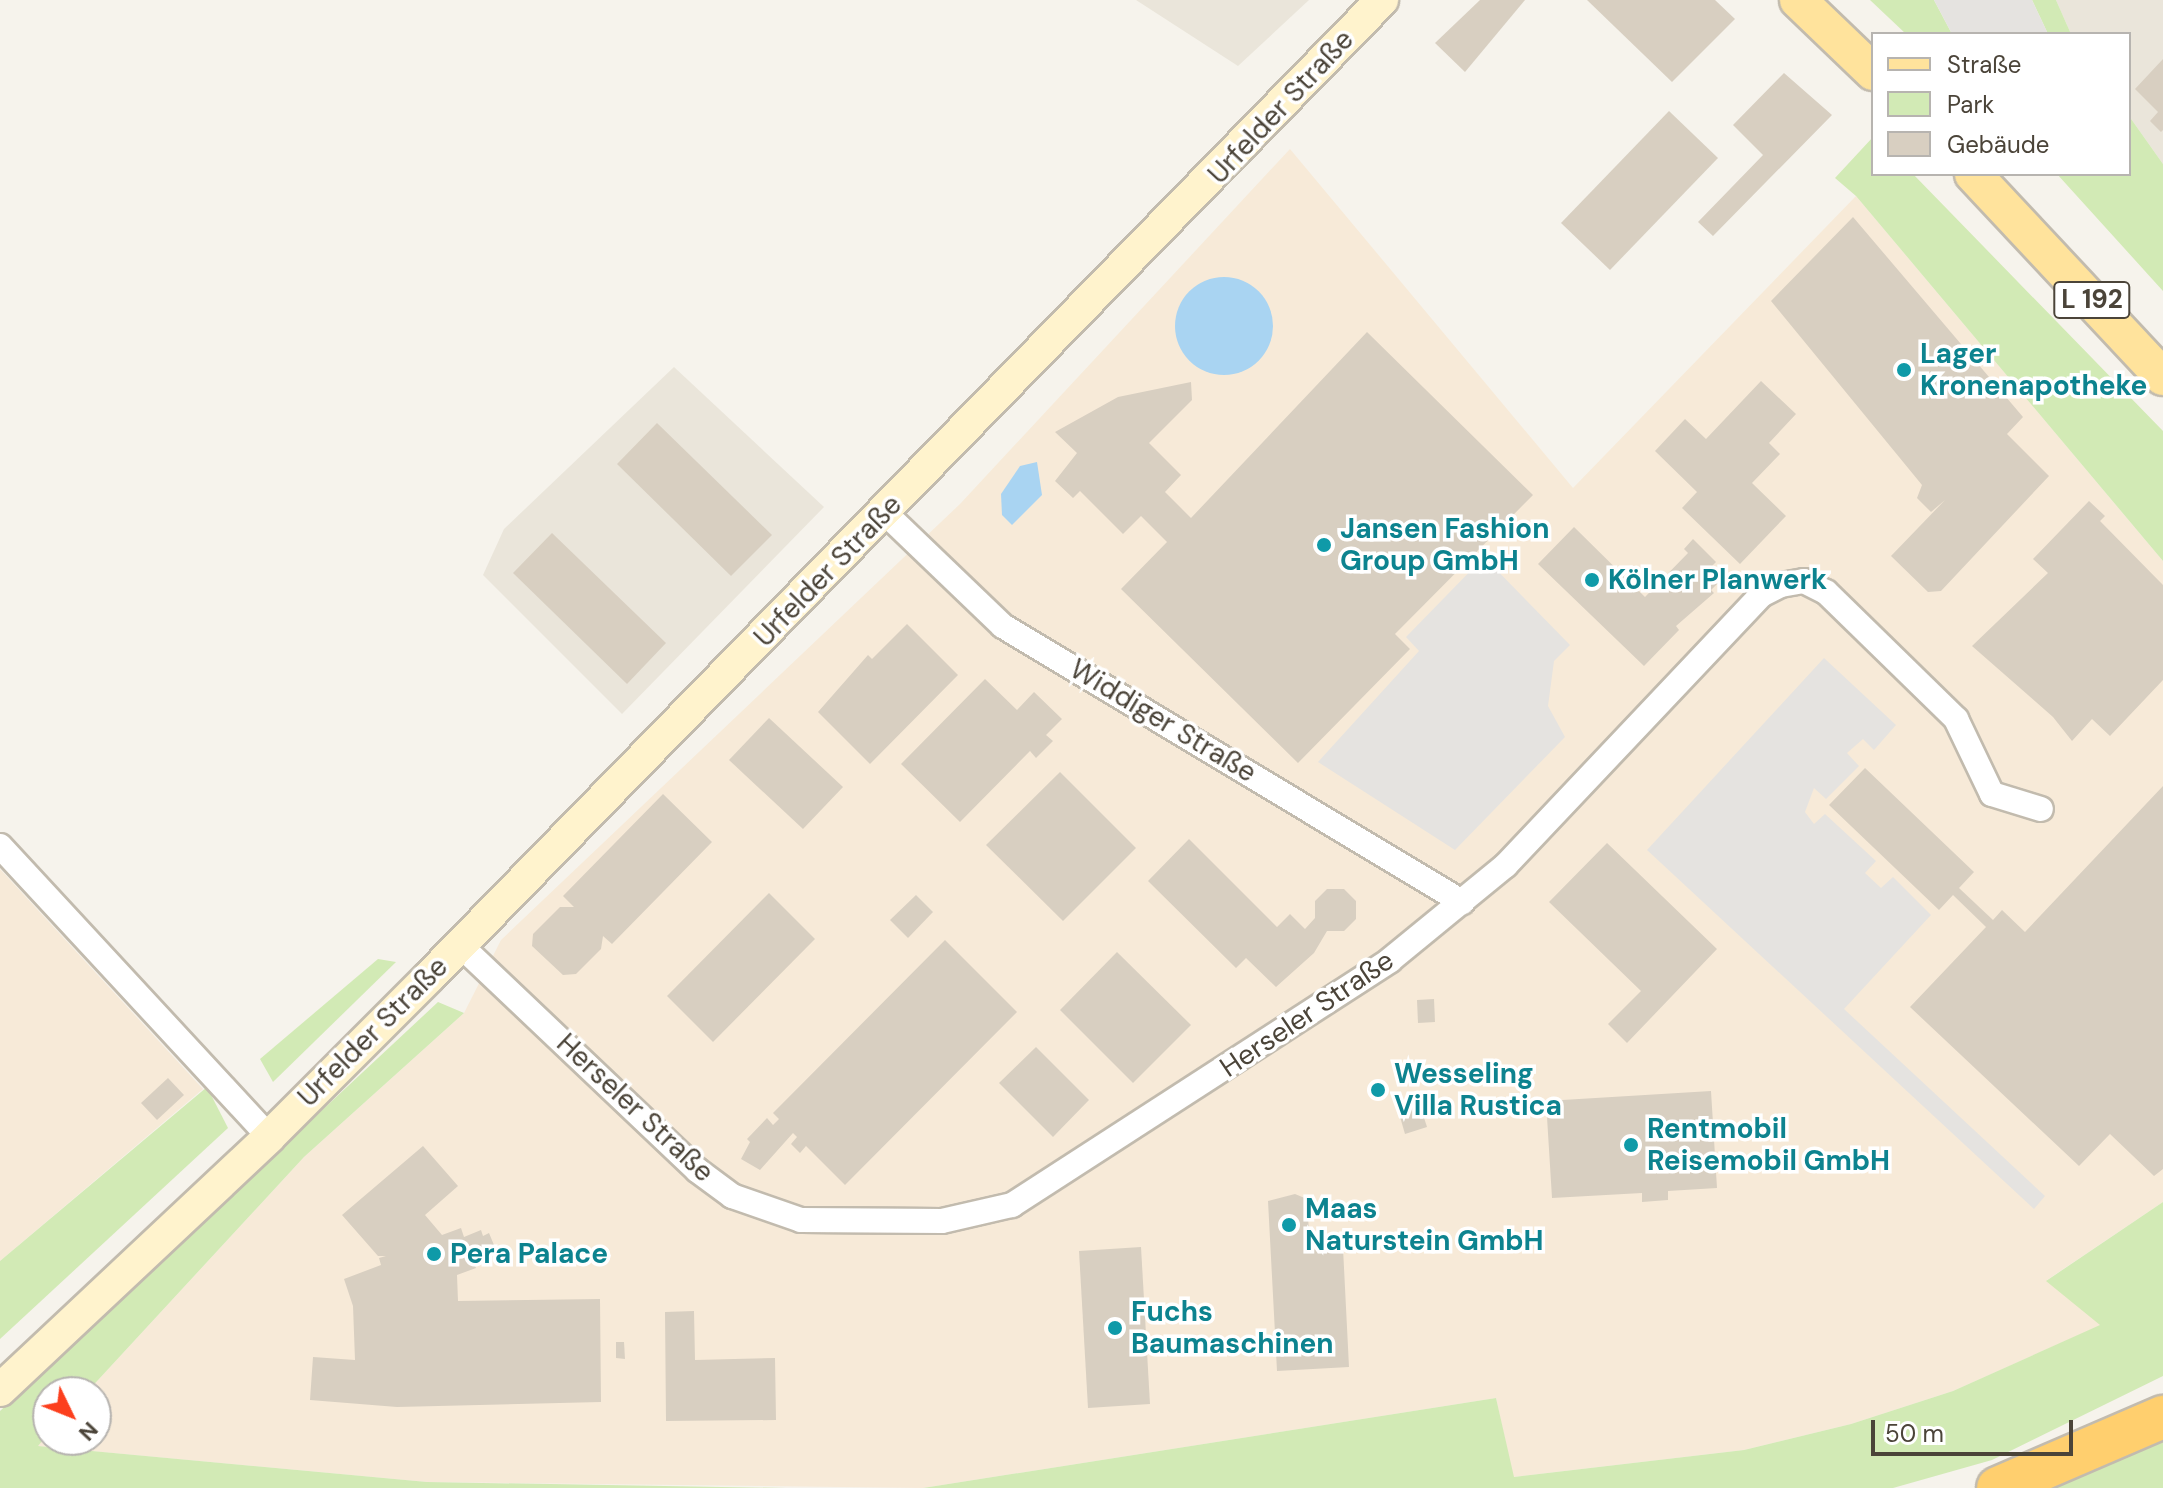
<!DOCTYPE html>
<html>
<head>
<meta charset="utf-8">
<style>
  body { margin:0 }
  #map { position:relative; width:2163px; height:1488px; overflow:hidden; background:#f6f3ec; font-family:"DM Sans",sans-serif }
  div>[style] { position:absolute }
  .residential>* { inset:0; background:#eae5da }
  .commercial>* { inset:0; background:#f7ead8 }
  .green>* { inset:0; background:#d2eab5 }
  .parking>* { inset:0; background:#e5e3e0 }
  .water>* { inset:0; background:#a9d4f2 }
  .round { border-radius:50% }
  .building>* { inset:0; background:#d8cfc1 }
  .roads { filter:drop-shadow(2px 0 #c2bbae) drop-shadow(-2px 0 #c2bbae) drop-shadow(0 2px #c2bbae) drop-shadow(0 -2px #c2bbae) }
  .street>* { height:24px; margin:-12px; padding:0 12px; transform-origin:12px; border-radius:12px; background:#fff }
  .secondary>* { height:32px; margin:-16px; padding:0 16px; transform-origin:16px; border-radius:16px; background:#fff3cd }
  .primary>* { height:36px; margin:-18px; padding:0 18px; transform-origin:18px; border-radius:18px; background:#ffe39c }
  .highway>* { height:42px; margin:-21px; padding:0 21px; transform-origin:21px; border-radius:21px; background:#ffcf6e }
  .dots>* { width:22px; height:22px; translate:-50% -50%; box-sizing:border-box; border:4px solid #fff; border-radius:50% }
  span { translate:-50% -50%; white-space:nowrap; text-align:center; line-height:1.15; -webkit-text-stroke:7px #fff; paint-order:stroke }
  .shield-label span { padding:2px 6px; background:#fff; border:2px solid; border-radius:6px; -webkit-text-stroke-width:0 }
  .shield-label { font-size:26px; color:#4b4439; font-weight:700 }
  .street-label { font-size:28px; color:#4b4439 }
  .culture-label { font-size:28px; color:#0d838f; font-weight:700 }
  .left { translate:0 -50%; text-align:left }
  .legend { position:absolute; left:1871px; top:32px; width:260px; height:144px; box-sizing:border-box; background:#fff; border:2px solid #b7b4b0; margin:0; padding:10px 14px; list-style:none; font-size:24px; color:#4b4439 }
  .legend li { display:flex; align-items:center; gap:16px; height:40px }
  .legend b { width:40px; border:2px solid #b7b4b0 }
  .north { position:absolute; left:32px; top:1376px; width:80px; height:80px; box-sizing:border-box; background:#fff; border:2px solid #b7b4b0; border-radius:50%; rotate:133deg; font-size:22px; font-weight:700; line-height:32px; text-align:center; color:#4b4439 }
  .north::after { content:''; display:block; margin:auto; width:28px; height:36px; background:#fc3f1d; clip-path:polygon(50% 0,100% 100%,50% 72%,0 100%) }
  .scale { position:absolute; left:1871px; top:1420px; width:202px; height:36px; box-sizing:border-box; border:4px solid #4b4439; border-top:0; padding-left:10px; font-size:24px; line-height:28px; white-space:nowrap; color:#4b4439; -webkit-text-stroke:6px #fff; paint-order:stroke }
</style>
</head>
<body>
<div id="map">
  <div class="residential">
    <i style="clip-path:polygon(1136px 0,1309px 0,1238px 66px)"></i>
    <i style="clip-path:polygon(2056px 0,2163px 0,2163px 164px,2129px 116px,2129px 34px,2071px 34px)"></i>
    <i style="clip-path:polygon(674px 367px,824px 507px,622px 714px,483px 575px,504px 529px)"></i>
  </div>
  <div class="commercial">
    <i style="clip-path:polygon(1290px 149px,1573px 488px,1856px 196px,2163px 561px,2163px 1202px,2047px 1280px,2101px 1325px,1953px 1391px,1851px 1424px,1744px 1450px,1513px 1477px,1496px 1398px,923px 1488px,427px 1482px,37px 1446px,48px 1434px,48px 1440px,96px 1440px,96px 1392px,87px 1392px,304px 1157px,464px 1013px,501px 940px,960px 504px)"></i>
    <i style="clip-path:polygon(0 869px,203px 1089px,0 1261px)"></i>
  </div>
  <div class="green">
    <i style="clip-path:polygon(1870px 0,1934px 0,1952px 34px,1906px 34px)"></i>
    <i style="clip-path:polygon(2032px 0,2056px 0,2071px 34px,2048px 34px)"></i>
    <i style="clip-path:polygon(2129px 116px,2163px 164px,2163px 291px,2057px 174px,2129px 174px)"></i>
    <i style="clip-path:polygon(1873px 137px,1873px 174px,1913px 174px,2163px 431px,2163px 561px,1856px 196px,1835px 178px)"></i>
    <i style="clip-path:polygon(378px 959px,396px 962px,273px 1082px,260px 1059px)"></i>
    <i style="clip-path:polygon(438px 1002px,464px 1013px,304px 1157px,87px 1392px,48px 1392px,48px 1434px,38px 1446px,427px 1482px,786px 1488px,0 1488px,0 1411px)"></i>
    <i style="clip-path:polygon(207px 1087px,228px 1128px,0 1339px,0 1261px)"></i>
    <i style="clip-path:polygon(2163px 1202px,2163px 1376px,1992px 1460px,1893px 1488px,923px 1488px,1496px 1398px,1514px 1477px,1744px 1450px,1851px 1424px,1953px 1391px,2100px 1325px,2046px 1281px)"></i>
    <i style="clip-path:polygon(2163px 1428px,2163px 1488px,2033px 1488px)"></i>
  </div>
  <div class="parking">
    <i style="clip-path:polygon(1934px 0,2032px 0,2048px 34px,1952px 34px)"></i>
    <i style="clip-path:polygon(1484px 557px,1570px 645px,1554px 661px,1548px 706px,1565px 737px,1455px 850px,1318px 762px,1419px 651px,1406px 637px)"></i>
    <i style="clip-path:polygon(1824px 658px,1896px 725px,1874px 750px,1863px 739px,1847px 753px,1859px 766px,1826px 799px,1814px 788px,1805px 812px,1814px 824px,1825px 814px,1876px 861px,1865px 873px,1881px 888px,1893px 877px,1931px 915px,1844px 1009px,2045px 1196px,2034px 1209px,1647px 850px)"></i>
  </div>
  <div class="water">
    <i class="round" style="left:1175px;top:277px;width:98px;height:98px"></i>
    <i style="clip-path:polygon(1037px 462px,1042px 495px,1012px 525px,1002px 515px,1001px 494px,1020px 466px)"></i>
  </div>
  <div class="building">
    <i style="clip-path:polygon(1480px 0,1525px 0,1465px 72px,1435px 43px)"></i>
    <i style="clip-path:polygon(1587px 0,1715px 0,1735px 19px,1672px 82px)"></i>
    <i style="clip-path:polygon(2163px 59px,2163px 130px,2161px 132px,2150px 121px,2158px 112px,2135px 89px)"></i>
    <i style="clip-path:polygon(1784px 73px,1832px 115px,1713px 236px,1698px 222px,1763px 155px,1733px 125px)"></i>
    <i style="clip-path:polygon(1669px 111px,1718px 158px,1610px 270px,1561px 223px)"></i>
    <i style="clip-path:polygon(1853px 217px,2023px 417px,2007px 434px,2049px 476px,1941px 591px,1928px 592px,1891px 556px,1945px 500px,1931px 512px,1917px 498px,1922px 485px,1771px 301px)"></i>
    <i style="clip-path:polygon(1367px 332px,1533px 495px,1395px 634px,1410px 649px,1298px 763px,1121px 589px,1167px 542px,1141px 516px,1123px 534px,1080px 491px,1073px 498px,1055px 481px,1077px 453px,1055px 432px,1118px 397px,1191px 382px,1192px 400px,1149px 443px,1181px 475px,1165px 492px,1191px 518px)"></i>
    <i style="clip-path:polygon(1761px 381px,1796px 414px,1769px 443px,1780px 454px,1752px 483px,1786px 516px,1740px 564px,1682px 508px,1697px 492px,1655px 451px,1685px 419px,1706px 439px)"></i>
    <i style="clip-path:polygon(657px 423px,772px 535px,731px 576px,617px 464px)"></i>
    <i style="clip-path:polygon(2089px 501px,2105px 516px,2100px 521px,2163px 585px,2163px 680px,2110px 736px,2092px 719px,2072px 741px,2053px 717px,1972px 646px,2048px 573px,2033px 559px)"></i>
    <i style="clip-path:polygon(1574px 527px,1645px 597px,1688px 553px,1684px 549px,1693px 539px,1716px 562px,1708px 570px,1720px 581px,1711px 590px,1714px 593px,1676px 626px,1679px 630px,1644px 666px,1538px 564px)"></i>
    <i style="clip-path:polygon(552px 533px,666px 643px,627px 684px,513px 573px)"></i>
    <i style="clip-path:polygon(907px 624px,958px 675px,870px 764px,818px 712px,868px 655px,872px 659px)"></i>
    <i style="clip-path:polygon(985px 679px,1017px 710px,1034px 692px,1062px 719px,1046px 735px,1053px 741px,1036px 758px,1030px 751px,960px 822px,901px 764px)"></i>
    <i style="clip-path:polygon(769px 718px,843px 787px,803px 829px,729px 760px)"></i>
    <i style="clip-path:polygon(1865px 768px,1974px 872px,1959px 888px,1993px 920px,2002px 910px,2025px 932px,2163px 786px,2163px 1169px,2154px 1176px,2110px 1134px,2079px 1166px,1910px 1007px,1986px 927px,1953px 895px,1939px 910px,1829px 805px)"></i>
    <i style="clip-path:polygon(1060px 772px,1136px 848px,1063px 921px,986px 845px)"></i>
    <i style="clip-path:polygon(663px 794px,712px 842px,612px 944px,603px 936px,601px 949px,576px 974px,563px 975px,532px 946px,533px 934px,560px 907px,574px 907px,563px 896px)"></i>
    <i style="clip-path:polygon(1189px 839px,1277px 927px,1290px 914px,1305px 929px,1315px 918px,1315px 901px,1327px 889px,1344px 889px,1356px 901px,1356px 919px,1344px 931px,1327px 931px,1314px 953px,1276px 987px,1246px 958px,1236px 968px,1148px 881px)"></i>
    <i style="clip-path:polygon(1607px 843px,1717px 949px,1627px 1043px,1608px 1024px,1641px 991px,1549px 902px)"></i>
    <i style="clip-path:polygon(769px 893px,815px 939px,713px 1042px,667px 996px)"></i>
    <i style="clip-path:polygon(916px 895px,933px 912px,908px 938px,890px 920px)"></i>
    <i style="clip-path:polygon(945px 940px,1017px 1012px,845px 1185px,806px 1146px,800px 1153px,791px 1144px,797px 1137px,793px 1133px,760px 1170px,741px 1159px,750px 1142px,747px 1139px,767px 1118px,773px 1125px,779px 1119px,773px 1113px)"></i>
    <i style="clip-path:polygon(1117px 952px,1191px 1025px,1133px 1083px,1060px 1010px)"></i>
    <i style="clip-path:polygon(1434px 999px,1435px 1022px,1418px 1023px,1417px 1000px)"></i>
    <i style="clip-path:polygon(1036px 1047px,1089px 1100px,1053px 1137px,999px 1083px)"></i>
    <i style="clip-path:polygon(168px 1078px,184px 1095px,157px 1120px,141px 1103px)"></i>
    <i style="clip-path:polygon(1711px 1091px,1717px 1188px,1668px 1191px,1668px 1200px,1642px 1202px,1642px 1193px,1552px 1198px,1546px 1101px)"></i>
    <i style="clip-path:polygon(1417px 1096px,1427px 1127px,1405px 1134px,1396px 1103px)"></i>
    <i style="clip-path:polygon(423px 1146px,458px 1186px,425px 1215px,442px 1235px,461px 1228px,464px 1237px,481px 1230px,483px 1236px,489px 1233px,494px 1245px,487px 1247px,489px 1252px,472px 1259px,476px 1268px,457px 1275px,458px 1301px,600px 1299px,601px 1402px,397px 1407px,310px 1400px,313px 1357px,355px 1360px,353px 1306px,344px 1279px,381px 1265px,379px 1258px,386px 1256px,378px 1256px,342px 1215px)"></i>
    <i style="clip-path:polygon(1295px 1194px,1307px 1199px,1310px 1250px,1343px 1248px,1349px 1367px,1277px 1371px,1268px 1201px)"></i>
    <i style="clip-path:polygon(1141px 1247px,1150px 1404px,1088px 1408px,1079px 1251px)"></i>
    <i style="clip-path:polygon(694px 1311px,695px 1360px,775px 1358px,776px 1420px,666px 1421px,665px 1312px)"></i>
    <i style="clip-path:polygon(616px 1342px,624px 1342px,625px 1359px,616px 1358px)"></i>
  </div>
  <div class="roads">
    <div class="street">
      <i style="left:885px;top:513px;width:163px;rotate:43.8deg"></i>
      <i style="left:1003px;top:626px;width:536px;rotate:31.02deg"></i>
      <i style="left:0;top:846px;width:396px;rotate:47.2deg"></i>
      <i style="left:460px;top:945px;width:327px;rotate:43.5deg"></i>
      <i style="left:697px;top:1170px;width:44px;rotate:36.6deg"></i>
      <i style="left:732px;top:1196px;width:73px;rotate:19.2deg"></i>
      <i style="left:801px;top:1220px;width:141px;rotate:0.4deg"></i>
      <i style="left:942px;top:1221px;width:72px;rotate:-12.9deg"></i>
      <i style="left:1012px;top:1205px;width:450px;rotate:-32.9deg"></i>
      <i style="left:1390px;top:960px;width:149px;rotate:-39.3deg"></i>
      <i style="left:1505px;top:866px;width:373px;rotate:-46.6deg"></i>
      <i style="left:1761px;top:595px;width:22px;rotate:-27deg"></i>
      <i style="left:1781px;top:585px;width:23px;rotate:-10deg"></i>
      <i style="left:1804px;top:581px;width:25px;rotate:27deg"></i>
      <i style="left:1826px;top:592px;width:182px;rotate:44.3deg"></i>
      <i style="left:1956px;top:719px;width:83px;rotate:64.4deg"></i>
      <i style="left:1992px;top:794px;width:51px;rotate:17deg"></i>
    </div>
    <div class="secondary">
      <i style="left:0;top:1390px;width:369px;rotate:-43.2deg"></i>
      <i style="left:269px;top:1137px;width:226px;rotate:-45deg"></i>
      <i style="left:429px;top:977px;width:1365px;rotate:-45.71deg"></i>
    </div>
    <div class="primary">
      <i style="left:1798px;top:0;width:104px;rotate:43.8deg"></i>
      <i style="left:1973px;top:174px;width:278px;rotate:46.9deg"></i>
    </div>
    <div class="highway">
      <i style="left:1998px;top:1488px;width:180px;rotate:-23.3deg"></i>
    </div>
  </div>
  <div class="dots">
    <i style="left:1904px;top:370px;background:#0f9aa8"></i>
    <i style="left:1324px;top:545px;background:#0f9aa8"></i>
    <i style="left:1592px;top:580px;background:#0f9aa8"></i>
    <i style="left:1378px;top:1090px;background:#0f9aa8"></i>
    <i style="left:1631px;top:1145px;background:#0f9aa8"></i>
    <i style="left:1289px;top:1225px;background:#0f9aa8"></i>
    <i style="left:434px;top:1254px;background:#0f9aa8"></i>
    <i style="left:1115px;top:1328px;background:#0f9aa8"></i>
  </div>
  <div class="shield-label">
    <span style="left:2092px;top:300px">L 192</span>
  </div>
  <div class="street-label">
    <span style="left:1281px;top:107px;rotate:-47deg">Urfelder Straße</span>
    <span style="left:828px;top:571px;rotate:-46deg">Urfelder Straße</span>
    <span style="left:1163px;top:721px;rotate:31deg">Widdiger Straße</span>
    <span style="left:1307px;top:1014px;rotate:-34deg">Herseler Straße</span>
    <span style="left:373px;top:1032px;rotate:-45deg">Urfelder Straße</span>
    <span style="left:635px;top:1108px;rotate:43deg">Herseler Straße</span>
  </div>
  <div class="culture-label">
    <span class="left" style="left:1920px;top:370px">Lager<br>Kronenapotheke</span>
    <span class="left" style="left:1340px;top:545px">Jansen Fashion<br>Group GmbH</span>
    <span class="left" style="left:1608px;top:580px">Kölner Planwerk</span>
    <span class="left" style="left:1394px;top:1090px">Wesseling<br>Villa Rustica</span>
    <span class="left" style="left:1647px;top:1145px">Rentmobil<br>Reisemobil GmbH</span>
    <span class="left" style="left:1305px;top:1225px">Maas<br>Naturstein GmbH</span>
    <span class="left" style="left:450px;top:1254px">Pera Palace</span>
    <span class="left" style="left:1131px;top:1328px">Fuchs<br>Baumaschinen</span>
  </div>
  <ul class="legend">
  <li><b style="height:10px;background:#ffe39c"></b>Straße</li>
  <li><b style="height:22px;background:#d2eab5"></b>Park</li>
  <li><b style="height:22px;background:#d8cfc1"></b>Gebäude</li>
  </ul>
  <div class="north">N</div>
  <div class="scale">50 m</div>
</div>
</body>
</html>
